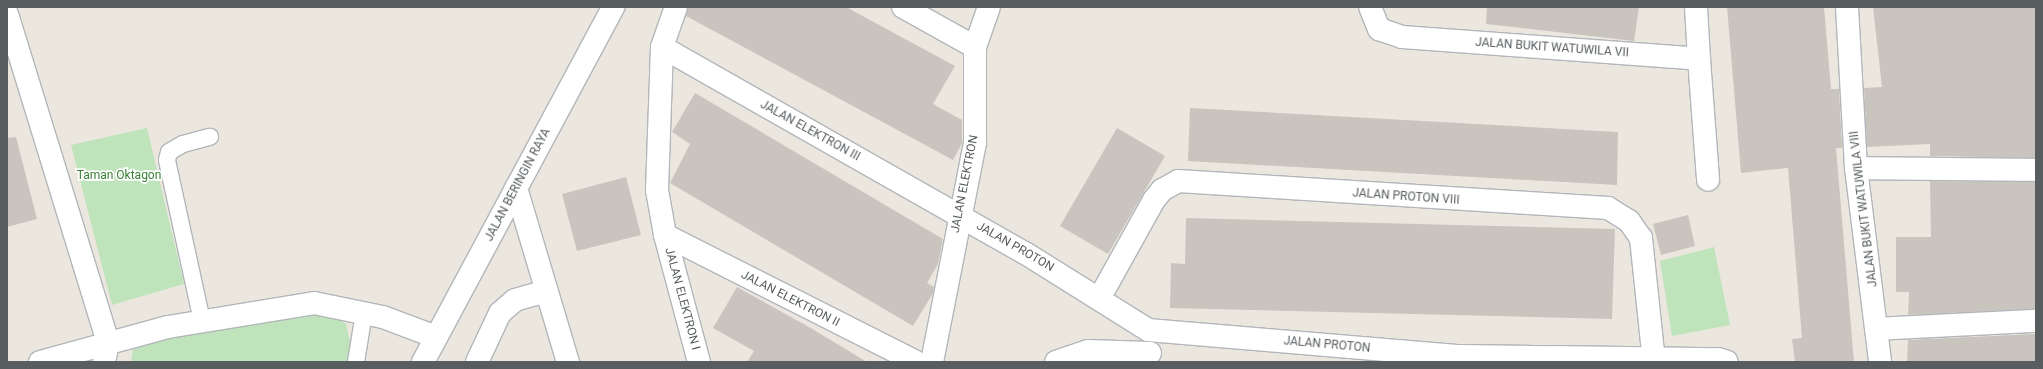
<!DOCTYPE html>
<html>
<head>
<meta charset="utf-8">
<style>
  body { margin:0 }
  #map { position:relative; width:2043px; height:369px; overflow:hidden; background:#ebe7df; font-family:Roboto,sans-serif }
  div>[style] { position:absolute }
  .green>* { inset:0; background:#bfe3bb }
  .building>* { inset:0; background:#c9c4be }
  .roads { filter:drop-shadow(1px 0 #b2b6ba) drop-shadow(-1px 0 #b2b6ba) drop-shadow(0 1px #b2b6ba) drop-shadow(0 -1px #b2b6ba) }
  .service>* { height:16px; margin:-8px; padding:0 8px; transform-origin:8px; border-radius:8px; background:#fff }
  .minor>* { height:22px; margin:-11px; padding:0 11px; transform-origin:11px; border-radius:11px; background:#fff }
  .tertiary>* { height:22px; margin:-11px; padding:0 11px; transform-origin:11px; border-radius:11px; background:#fff }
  span { translate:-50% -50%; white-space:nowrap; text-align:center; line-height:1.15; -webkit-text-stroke:3.5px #fff; paint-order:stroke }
  .street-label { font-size:12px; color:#585d60 }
  .park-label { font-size:12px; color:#398235 }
  .frame { position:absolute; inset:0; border:8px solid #585d60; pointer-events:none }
</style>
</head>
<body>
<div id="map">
  <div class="green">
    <i style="clip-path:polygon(147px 128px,184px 284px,112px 305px,71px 145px)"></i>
    <i style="clip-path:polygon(1714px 247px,1730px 325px,1672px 336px,1660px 261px)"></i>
    <i style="clip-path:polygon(328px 310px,346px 324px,352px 350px,349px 362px,131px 362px,134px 343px)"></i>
  </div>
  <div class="building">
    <i style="clip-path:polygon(688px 7px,846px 7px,955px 66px,933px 104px,962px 120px,962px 143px,953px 160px,686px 16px)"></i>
    <i style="clip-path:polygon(1487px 7px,1639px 7px,1634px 41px,1486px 24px)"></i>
    <i style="clip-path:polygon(1727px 7px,1824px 7px,1831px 89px,1839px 89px,1842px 148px,1836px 148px,1854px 362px,1795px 362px,1792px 339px,1802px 338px,1788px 168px,1741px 173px)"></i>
    <i style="clip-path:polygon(1873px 7px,2036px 7px,2036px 158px,1930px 156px,1930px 144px,1867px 147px,1864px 88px,1882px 87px)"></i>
    <i style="clip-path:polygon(695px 93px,943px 239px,938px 264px,927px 283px,934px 287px,933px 293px,913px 326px,670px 183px,690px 144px,672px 132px)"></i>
    <i style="clip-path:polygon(1190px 108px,1618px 132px,1617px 185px,1188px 161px)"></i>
    <i style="clip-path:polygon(1117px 128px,1165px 156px,1108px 254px,1060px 226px)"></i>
    <i style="clip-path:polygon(16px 137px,37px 219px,7px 227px,7px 138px)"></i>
    <i style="clip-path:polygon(626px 177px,641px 235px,577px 251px,562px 194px)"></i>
    <i style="clip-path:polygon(1930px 181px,2036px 182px,2036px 309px,1908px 315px,1909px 292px,1896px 292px,1896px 237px,1931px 237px)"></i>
    <i style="clip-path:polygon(1688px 215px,1695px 246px,1661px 255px,1653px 224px)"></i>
    <i style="clip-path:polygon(1186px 218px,1615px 229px,1612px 319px,1170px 308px,1171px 263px,1185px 264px)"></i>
    <i style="clip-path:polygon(737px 287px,809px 327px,867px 362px,747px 362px,754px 351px,713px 328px)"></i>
    <i style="clip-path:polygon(2036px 334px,2036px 362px,1907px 362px,1908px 340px)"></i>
  </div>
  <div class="roads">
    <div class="service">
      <i style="left:202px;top:321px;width:165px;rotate:-102.3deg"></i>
      <i style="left:167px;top:160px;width:8px;rotate:-76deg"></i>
      <i style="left:169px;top:152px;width:16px;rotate:-30deg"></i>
      <i style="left:183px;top:144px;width:28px;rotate:-15deg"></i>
      <i style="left:356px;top:362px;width:50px;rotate:-80.7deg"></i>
    </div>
    <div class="minor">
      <i style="left:676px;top:7px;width:42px;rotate:109.3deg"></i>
      <i style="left:662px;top:47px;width:143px;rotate:92deg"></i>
      <i style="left:657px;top:190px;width:46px;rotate:79.9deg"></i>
      <i style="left:665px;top:235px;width:131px;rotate:75deg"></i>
      <i style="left:903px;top:7px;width:82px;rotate:29.1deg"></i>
      <i style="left:1370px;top:7px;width:24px;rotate:68deg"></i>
      <i style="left:1379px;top:29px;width:24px;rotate:19deg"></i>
      <i style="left:1402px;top:37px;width:298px;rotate:4.2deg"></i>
      <i style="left:1699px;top:59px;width:52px;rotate:-93.3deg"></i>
      <i style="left:1847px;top:7px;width:161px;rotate:86.8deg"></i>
      <i style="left:1856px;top:168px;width:195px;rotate:82.9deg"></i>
      <i style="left:7px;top:14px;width:344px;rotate:72.9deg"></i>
      <i style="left:108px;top:343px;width:19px;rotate:102deg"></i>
      <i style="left:662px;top:47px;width:417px;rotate:29.6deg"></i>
      <i style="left:1025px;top:253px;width:145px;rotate:32deg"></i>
      <i style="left:1148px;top:330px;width:313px;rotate:4.8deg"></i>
      <i style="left:1460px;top:356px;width:258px;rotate:0.7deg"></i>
      <i style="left:1718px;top:359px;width:9px;rotate:18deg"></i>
      <i style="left:1699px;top:59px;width:121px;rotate:85.7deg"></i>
      <i style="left:1856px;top:168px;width:180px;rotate:0.6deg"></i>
      <i style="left:516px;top:188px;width:182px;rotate:73.4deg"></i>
      <i style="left:665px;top:235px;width:281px;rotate:26.8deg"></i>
      <i style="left:1100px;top:297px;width:111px;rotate:-60.9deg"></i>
      <i style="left:1154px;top:200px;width:13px;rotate:-51deg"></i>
      <i style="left:1162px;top:190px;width:18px;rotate:-29deg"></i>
      <i style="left:1178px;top:181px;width:431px;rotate:3.6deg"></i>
      <i style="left:1608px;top:208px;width:25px;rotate:32deg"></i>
      <i style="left:1629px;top:221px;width:21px;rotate:55deg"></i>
      <i style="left:1641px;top:238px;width:124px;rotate:84deg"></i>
      <i style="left:1876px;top:329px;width:160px;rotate:-2.9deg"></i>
      <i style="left:40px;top:362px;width:133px;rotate:-15.3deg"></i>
      <i style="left:168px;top:327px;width:148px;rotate:-9.3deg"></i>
      <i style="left:314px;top:303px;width:70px;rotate:11.5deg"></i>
      <i style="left:383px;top:317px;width:57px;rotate:20.7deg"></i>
      <i style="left:477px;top:362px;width:54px;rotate:-64.9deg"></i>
      <i style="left:500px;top:313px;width:20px;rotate:-41deg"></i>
      <i style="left:515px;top:300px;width:33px;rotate:-16deg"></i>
      <i style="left:932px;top:362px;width:224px;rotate:-78.9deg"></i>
      <i style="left:975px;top:142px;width:95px;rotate:-90deg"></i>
      <i style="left:975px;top:47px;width:42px;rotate:-70.7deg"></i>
      <i style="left:1056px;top:362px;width:34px;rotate:-19deg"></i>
      <i style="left:1088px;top:351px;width:62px;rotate:1.8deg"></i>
    </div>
    <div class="tertiary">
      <i style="left:423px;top:362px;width:403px;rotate:-61.8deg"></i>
    </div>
  </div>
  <div class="street-label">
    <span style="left:1552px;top:48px;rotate:4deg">JALAN BUKIT WATUWILA VII</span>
    <span style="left:810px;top:131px;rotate:29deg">JALAN ELEKTRON III</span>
    <span style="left:965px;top:184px;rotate:-79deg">JALAN ELEKTRON</span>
    <span style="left:518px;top:185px;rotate:-62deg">JALAN BERINGIN RAYA</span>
    <span style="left:1406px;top:197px;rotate:4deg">JALAN PROTON VIII</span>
    <span style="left:1864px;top:209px;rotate:-97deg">JALAN BUKIT WATUWILA VIII</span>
    <span style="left:1015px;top:247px;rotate:30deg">JALAN PROTON</span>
    <span style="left:682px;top:299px;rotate:75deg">JALAN ELEKTRON I</span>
    <span style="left:790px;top:299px;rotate:27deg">JALAN ELEKTRON II</span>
    <span style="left:1327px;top:345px;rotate:5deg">JALAN PROTON</span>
  </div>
  <div class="park-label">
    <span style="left:119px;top:176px">Taman Oktagon</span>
  </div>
  <div class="frame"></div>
</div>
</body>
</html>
